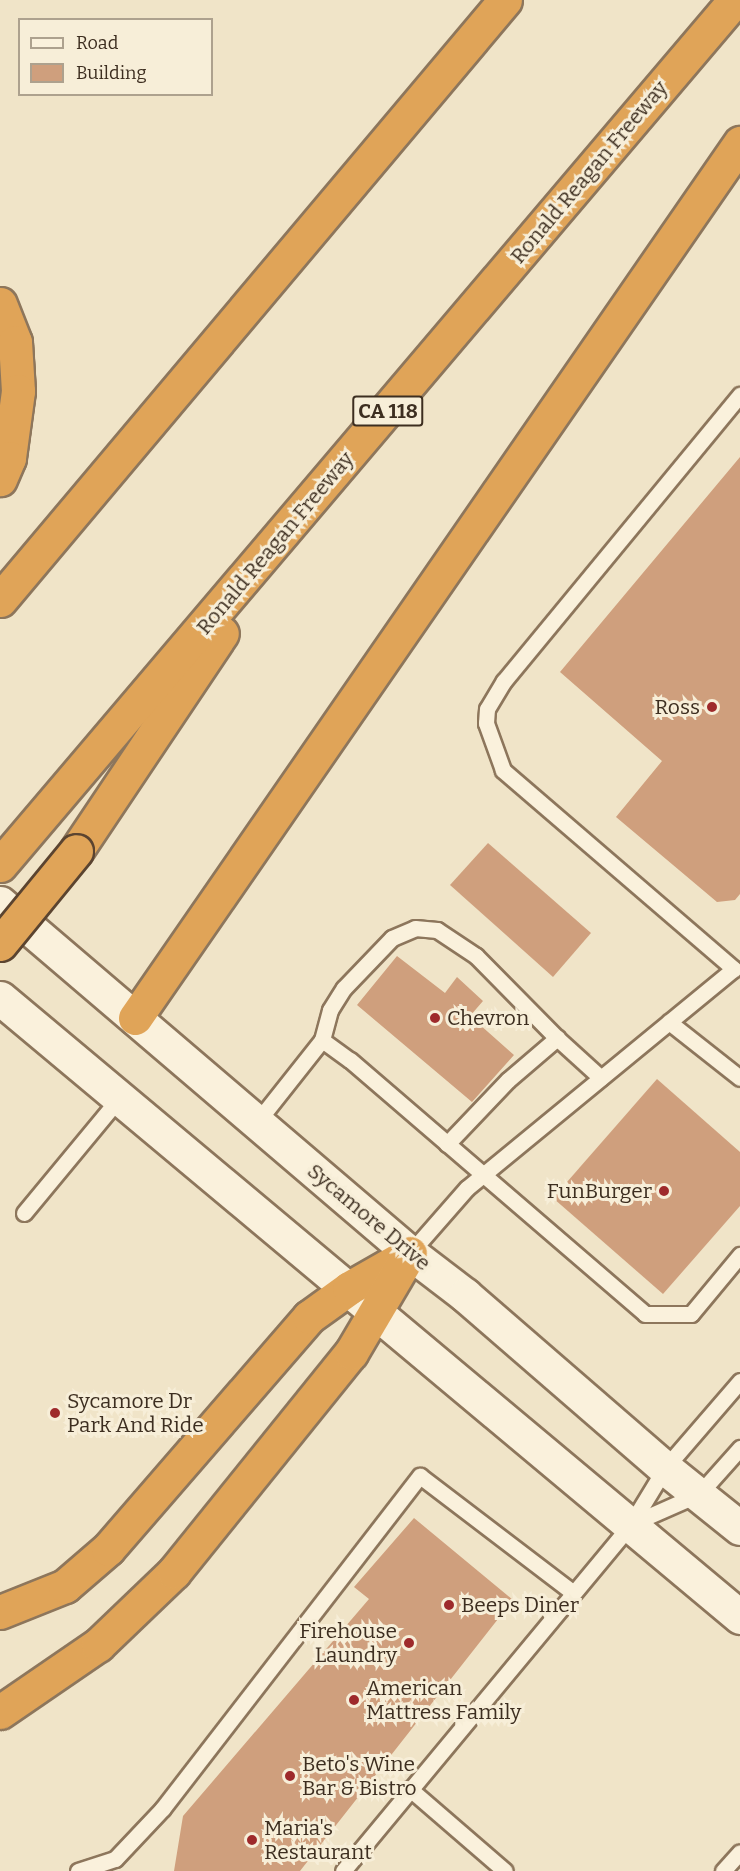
<!DOCTYPE html>
<html>
<head>
<meta charset="utf-8">
<style>
  body { margin:0 }
  #map { position:relative; width:740px; height:1871px; overflow:hidden; background:#f0e4c8; font-family:Bitter,serif }
  div>[style] { position:absolute }
  .building>* { inset:0; background:#cf9f7d }
  .roads { filter:drop-shadow(2px 0 #8d765c) drop-shadow(-2px 0 #8d765c) drop-shadow(0 2px #8d765c) drop-shadow(0 -2px #8d765c) }
  .service>* { height:15px; margin:-7.5px; padding:0 7.5px; transform-origin:7.5px; border-radius:7.5px; background:#faf1dc }
  .secondary>* { height:33px; margin:-16.5px; padding:0 16.5px; transform-origin:16.5px; border-radius:16.5px; background:#faf1dc }
  .motorway>* { height:33px; margin:-16.5px; padding:0 16.5px; transform-origin:16.5px; border-radius:16.5px; background:#e0a458 }
  .bridges { filter:drop-shadow(2px 0 #5b4430) drop-shadow(-2px 0 #5b4430) drop-shadow(0 2px #5b4430) drop-shadow(0 -2px #5b4430) }
  .motorway-bridge>* { height:33px; margin:-16.5px; padding:0 16.5px; transform-origin:16.5px; border-radius:16.5px; background:#e0a458 }
  .dots>* { width:16px; height:16px; translate:-50% -50%; box-sizing:border-box; border:3px solid #f7eed8; border-radius:50% }
  span { translate:-50% -50%; white-space:nowrap; text-align:center; line-height:1.15; -webkit-text-stroke:6px #f7eed8; paint-order:stroke }
  .shield-label span { padding:2px 4px; background:#f7eed8; border:2px solid; border-radius:4px; -webkit-text-stroke-width:0 }
  .shield-label { font-size:20px; color:#3d2e20; font-weight:700 }
  .street-label { font-size:21px; color:#3d2e20 }
  .poi-label { font-size:21px; color:#3d2e20 }
  .right { translate:-100% -50%; text-align:right }
  .left { translate:0 -50%; text-align:left }
  .legend { position:absolute; left:18px; top:18px; width:195px; height:78px; box-sizing:border-box; background:#f7eed8; border:2px solid #ada18e; margin:0; padding:8px 10px; list-style:none; font-size:18px; color:#3d2e20 }
  .legend li { display:flex; align-items:center; gap:12px; height:30px }
  .legend b { width:30px; border:2px solid #ada18e }
</style>
</head>
<body>
<div id="map">
  <div class="building">
    <i style="clip-path:polygon(740px 457px,740px 894px,735px 900px,717px 902px,616px 817px,662px 761px,560px 672px)"></i>
    <i style="clip-path:polygon(488px 843px,591px 933px,553px 977px,450px 885px)"></i>
    <i style="clip-path:polygon(397px 956px,445px 993px,457px 977px,483px 1001px,470px 1016px,514px 1055px,472px 1102px,357px 1005px)"></i>
    <i style="clip-path:polygon(657px 1079px,740px 1152px,740px 1206px,663px 1294px,553px 1198px)"></i>
    <i style="clip-path:polygon(414px 1518px,513px 1600px,300px 1871px,174px 1871px,183px 1816px,369px 1599px,354px 1587px)"></i>
  </div>
  <div class="roads">
    <div class="service">
      <i style="left:669px;top:1022px;width:90px;rotate:38.3deg"></i>
      <i style="left:322px;top:1040px;width:31px;rotate:-75deg"></i>
      <i style="left:330px;top:1010px;width:26px;rotate:-58deg"></i>
      <i style="left:344px;top:988px;width:69px;rotate:-46.2deg"></i>
      <i style="left:392px;top:938px;width:25px;rotate:-23deg"></i>
      <i style="left:415px;top:928px;width:22px;rotate:5deg"></i>
      <i style="left:437px;top:930px;width:47px;rotate:33.7deg"></i>
      <i style="left:476px;top:956px;width:115px;rotate:45.4deg"></i>
      <i style="left:557px;top:1038px;width:59px;rotate:42.3deg"></i>
      <i style="left:257px;top:1122px;width:105px;rotate:-51.6deg"></i>
      <i style="left:322px;top:1040px;width:34px;rotate:36deg"></i>
      <i style="left:350px;top:1060px;width:389px;rotate:40.7deg"></i>
      <i style="left:645px;top:1314px;width:46px"></i>
      <i style="left:691px;top:1314px;width:77px;rotate:-50.3deg"></i>
      <i style="left:447px;top:1144px;width:88px;rotate:-46.4deg"></i>
      <i style="left:508px;top:1080px;width:65px;rotate:-40.6deg"></i>
      <i style="left:24px;top:1213px;width:149px;rotate:-50.4deg"></i>
      <i style="left:410px;top:1253px;width:86px;rotate:-48.8deg"></i>
      <i style="left:467px;top:1188px;width:345px;rotate:-39.4deg"></i>
      <i style="left:734px;top:969px;width:305px;rotate:-139.3deg"></i>
      <i style="left:503px;top:770px;width:50px;rotate:-109.9deg"></i>
      <i style="left:486px;top:723px;width:14px;rotate:-86deg"></i>
      <i style="left:487px;top:709px;width:33px;rotate:-59deg"></i>
      <i style="left:504px;top:681px;width:371px;rotate:-50.5deg"></i>
      <i style="left:631px;top:1524px;width:74px;rotate:-23.8deg"></i>
      <i style="left:699px;top:1494px;width:62px;rotate:-48.3deg"></i>
      <i style="left:410px;top:1789px;width:125px;rotate:40.8deg"></i>
      <i style="left:78px;top:1871px;width:39px;rotate:-18deg"></i>
      <i style="left:115px;top:1859px;width:70px;rotate:-46.7deg"></i>
      <i style="left:163px;top:1808px;width:420px;rotate:-52.3deg"></i>
      <i style="left:420px;top:1476px;width:191px;rotate:37.3deg"></i>
      <i style="left:343px;top:1871px;width:451px;rotate:-50.3deg"></i>
      <i style="left:631px;top:1524px;width:66px;rotate:-58.7deg"></i>
      <i style="left:665px;top:1468px;width:115px;rotate:-49.2deg"></i>
      <i style="left:723px;top:1871px;width:25px;rotate:-48deg"></i>
    </div>
    <div class="secondary">
      <i style="left:0;top:903px;width:539px;rotate:40.49deg"></i>
      <i style="left:410px;top:1253px;width:69px;rotate:37.4deg"></i>
      <i style="left:465px;top:1295px;width:264px;rotate:40.9deg"></i>
      <i style="left:665px;top:1468px;width:96px;rotate:38.7deg"></i>
      <i style="left:0;top:998px;width:965px;rotate:39.91deg"></i>
    </div>
    <div class="motorway">
      <i style="left:0;top:304px;width:41px;rotate:68.5deg"></i>
      <i style="left:15px;top:342px;width:49px;rotate:86.5deg"></i>
      <i style="left:18px;top:391px;width:68px;rotate:97.7deg"></i>
      <i style="left:9px;top:458px;width:23px;rotate:113deg"></i>
      <i style="left:0;top:600px;width:784px;rotate:-49.91deg"></i>
      <i style="left:76px;top:851px;width:262px;rotate:-56.2deg"></i>
      <i style="left:0;top:865px;width:1135px;rotate:-49.65deg"></i>
      <i style="left:135px;top:1018px;width:1064px;rotate:-55.34deg"></i>
      <i style="left:0;top:1612px;width:70px;rotate:-21.8deg"></i>
      <i style="left:65px;top:1586px;width:57px;rotate:-40.7deg"></i>
      <i style="left:108px;top:1549px;width:307px;rotate:-49.1deg"></i>
      <i style="left:309px;top:1317px;width:49px;rotate:-35.9deg"></i>
      <i style="left:349px;top:1288px;width:67px;rotate:-29.6deg"></i>
      <i style="left:0;top:1712px;width:119px;rotate:-34.4deg"></i>
      <i style="left:98px;top:1645px;width:105px;rotate:-43.8deg"></i>
      <i style="left:174px;top:1572px;width:282px;rotate:-51.1deg"></i>
      <i style="left:351px;top:1353px;width:116px;rotate:-59.5deg"></i>
    </div>
  </div>
  <div class="bridges">
    <div class="motorway-bridge">
      <i style="left:0;top:944px;width:120px;rotate:-50.7deg"></i>
    </div>
  </div>
  <div class="dots">
    <i style="left:712px;top:707px;background:#9e2a2b"></i>
    <i style="left:435px;top:1018px;background:#9e2a2b"></i>
    <i style="left:664px;top:1191px;background:#9e2a2b"></i>
    <i style="left:55px;top:1413px;background:#9e2a2b"></i>
    <i style="left:449px;top:1605px;background:#9e2a2b"></i>
    <i style="left:409px;top:1643px;background:#9e2a2b"></i>
    <i style="left:354px;top:1700px;background:#9e2a2b"></i>
    <i style="left:290px;top:1776px;background:#9e2a2b"></i>
    <i style="left:252px;top:1840px;background:#9e2a2b"></i>
  </div>
  <div class="shield-label">
    <span style="left:388px;top:411px">CA 118</span>
  </div>
  <div class="street-label">
    <span style="left:589px;top:172px;rotate:-50deg">Ronald Reagan Freeway</span>
    <span style="left:275px;top:543px;rotate:-50deg">Ronald Reagan Freeway</span>
    <span style="left:369px;top:1217px;rotate:40deg">Sycamore Drive</span>
  </div>
  <div class="poi-label">
    <span class="right" style="left:700px;top:707px">Ross</span>
    <span class="left" style="left:447px;top:1018px">Chevron</span>
    <span class="right" style="left:652px;top:1191px">FunBurger</span>
    <span class="left" style="left:67px;top:1413px">Sycamore Dr<br>Park And Ride</span>
    <span class="left" style="left:461px;top:1605px">Beeps Diner</span>
    <span class="right" style="left:397px;top:1643px">Firehouse<br>Laundry</span>
    <span class="left" style="left:366px;top:1700px">American<br>Mattress Family</span>
    <span class="left" style="left:302px;top:1776px">Beto's Wine<br>Bar &amp; Bistro</span>
    <span class="left" style="left:264px;top:1840px">Maria's<br>Restaurant</span>
  </div>
  <ul class="legend">
  <li><b style="height:8px;background:#faf1dc"></b>Road</li>
  <li><b style="height:16px;background:#cf9f7d"></b>Building</li>
  </ul>
</div>
</body>
</html>
